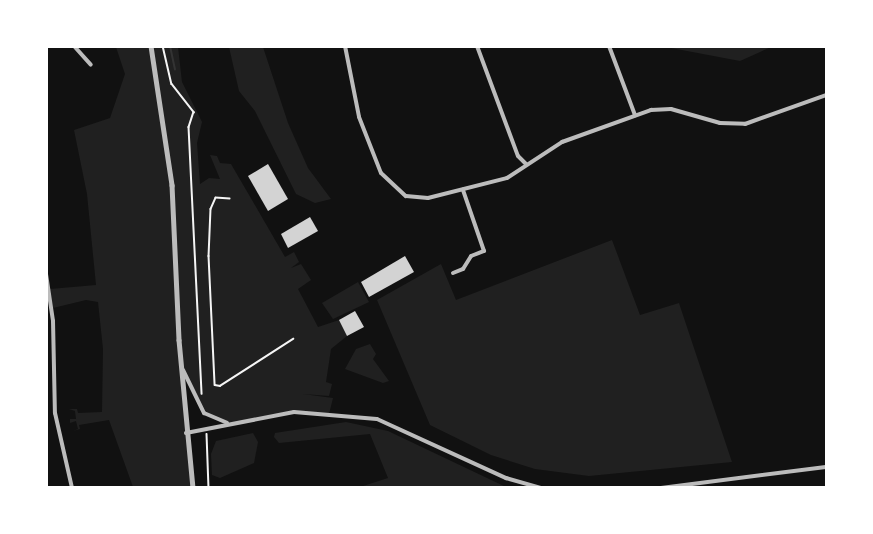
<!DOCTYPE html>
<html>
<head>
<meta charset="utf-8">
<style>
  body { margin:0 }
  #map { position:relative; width:873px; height:534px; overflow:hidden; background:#111; font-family:"Varela Round",sans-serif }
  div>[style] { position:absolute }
  .green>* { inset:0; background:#202020 }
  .stream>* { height:2px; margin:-1px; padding:0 1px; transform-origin:1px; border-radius:1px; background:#333 }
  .building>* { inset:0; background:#d3d3d3 }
  .path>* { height:1.5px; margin:-0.75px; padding:0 0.75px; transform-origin:0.75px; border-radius:0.75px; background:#f5f5f5 }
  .minor>* { height:4px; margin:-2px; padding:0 2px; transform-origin:2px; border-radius:2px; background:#bcbcbc }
  .tertiary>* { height:4.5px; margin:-2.25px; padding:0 2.25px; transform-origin:2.25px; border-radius:2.25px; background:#bcbcbc }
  span { translate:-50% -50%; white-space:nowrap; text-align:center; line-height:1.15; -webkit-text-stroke:6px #fff; paint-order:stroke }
  .frame { position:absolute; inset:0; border:48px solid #fff; pointer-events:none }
</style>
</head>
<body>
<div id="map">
  <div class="green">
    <i style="clip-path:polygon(116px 47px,148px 47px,156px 73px,151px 47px,178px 47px,182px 82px,202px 122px,197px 143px,200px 184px,209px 178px,220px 179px,210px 155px,217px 156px,220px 163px,231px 164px,285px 257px,294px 252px,299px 262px,291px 268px,301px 264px,311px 280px,298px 289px,318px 327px,339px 320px,347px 336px,331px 349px,326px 382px,332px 384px,329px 396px,303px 394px,333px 398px,329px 414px,273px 414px,233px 424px,220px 422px,198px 405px,182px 367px,193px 487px,133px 487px,109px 420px,79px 425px,80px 429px,73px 431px,78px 429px,76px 421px,70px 423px,70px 419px,76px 419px,75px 411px,69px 409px,77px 409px,78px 413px,102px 412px,103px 349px,98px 302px,86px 300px,53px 308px,50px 289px,96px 285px,87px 194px,74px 130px,110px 118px,125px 74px)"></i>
    <i style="clip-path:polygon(229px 47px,263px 47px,288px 123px,308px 168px,331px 199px,315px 203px,296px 194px,255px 111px,239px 91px)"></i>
    <i style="clip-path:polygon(666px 47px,771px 46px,771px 47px,740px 61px)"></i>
    <i style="clip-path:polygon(612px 240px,640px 315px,679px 303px,732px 462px,589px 476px,535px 469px,491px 455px,430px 425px,377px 300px,441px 264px,456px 300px)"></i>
    <i style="clip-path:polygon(358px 282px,369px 302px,333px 319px,322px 303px)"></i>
    <i style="clip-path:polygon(370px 344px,376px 354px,373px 359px,389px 381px,383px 383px,345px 369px,356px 349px)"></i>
    <i style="clip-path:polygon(346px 422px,388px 431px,506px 487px,360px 487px,388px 478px,370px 434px,279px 443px,274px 437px,275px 433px)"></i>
    <i style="clip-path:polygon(253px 433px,258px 442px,254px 463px,220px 478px,212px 475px,211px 454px,216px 441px)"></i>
  </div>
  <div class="stream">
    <i style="left:170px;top:46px;width:24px;rotate:78deg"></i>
  </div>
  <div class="building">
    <i style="clip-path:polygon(268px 164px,288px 199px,268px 211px,248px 176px)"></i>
    <i style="clip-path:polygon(310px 217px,318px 231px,288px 248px,281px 234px)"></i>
    <i style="clip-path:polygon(405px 256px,414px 272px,369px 297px,361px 282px)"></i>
    <i style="clip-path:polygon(355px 311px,364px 327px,347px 336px,339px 320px)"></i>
  </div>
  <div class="path">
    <i style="left:163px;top:46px;width:39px;rotate:77deg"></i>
    <i style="left:172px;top:84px;width:36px;rotate:52deg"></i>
    <i style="left:194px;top:112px;width:16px;rotate:108deg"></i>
    <i style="left:189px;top:127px;width:267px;rotate:87.2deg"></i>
    <i style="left:230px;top:199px;width:14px;rotate:-176deg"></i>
    <i style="left:216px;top:198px;width:12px;rotate:114deg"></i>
    <i style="left:211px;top:209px;width:47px;rotate:92.4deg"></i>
    <i style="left:209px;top:256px;width:129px;rotate:87.3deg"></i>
    <i style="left:215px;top:385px;width:5px;rotate:11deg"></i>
    <i style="left:220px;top:386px;width:87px;rotate:-32.8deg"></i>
    <i style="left:207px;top:434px;width:54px;rotate:87.9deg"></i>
  </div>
  <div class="minor">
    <i style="left:74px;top:46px;width:25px;rotate:48deg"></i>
    <i style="left:345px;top:46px;width:72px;rotate:78.8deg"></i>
    <i style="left:359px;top:117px;width:60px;rotate:68.6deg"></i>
    <i style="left:381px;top:173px;width:34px;rotate:43deg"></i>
    <i style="left:406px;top:196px;width:22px;rotate:5deg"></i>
    <i style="left:428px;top:198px;width:81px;rotate:-14.2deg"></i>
    <i style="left:507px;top:178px;width:66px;rotate:-33.2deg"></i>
    <i style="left:562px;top:142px;width:95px;rotate:-19.8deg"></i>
    <i style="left:651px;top:110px;width:20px;rotate:-3deg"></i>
    <i style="left:671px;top:109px;width:51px;rotate:15.9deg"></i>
    <i style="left:720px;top:123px;width:25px;rotate:2deg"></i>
    <i style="left:745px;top:124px;width:86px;rotate:-19.7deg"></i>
    <i style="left:477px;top:46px;width:117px;rotate:69.6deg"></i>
    <i style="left:518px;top:156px;width:11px;rotate:45deg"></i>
    <i style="left:609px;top:46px;width:74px;rotate:69.4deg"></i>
    <i style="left:453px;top:273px;width:11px;rotate:-22deg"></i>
    <i style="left:463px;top:269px;width:15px;rotate:-58deg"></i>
    <i style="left:471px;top:256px;width:14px;rotate:-21deg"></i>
    <i style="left:484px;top:251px;width:65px;rotate:-109deg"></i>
    <i style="left:46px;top:274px;width:48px;rotate:81.5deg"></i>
    <i style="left:53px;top:321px;width:92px;rotate:88.8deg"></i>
    <i style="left:55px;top:413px;width:77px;rotate:77.2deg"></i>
    <i style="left:183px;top:370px;width:48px;rotate:64deg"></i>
    <i style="left:204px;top:413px;width:25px;rotate:23deg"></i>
    <i style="left:186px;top:433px;width:110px;rotate:-11deg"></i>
    <i style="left:294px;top:412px;width:83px;rotate:4.8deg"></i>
    <i style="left:377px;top:419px;width:142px;rotate:24.6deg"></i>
    <i style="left:506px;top:478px;width:36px;rotate:16deg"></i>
    <i style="left:661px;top:488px;width:166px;rotate:-7.3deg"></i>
  </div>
  <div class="tertiary">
    <i style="left:151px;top:46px;width:141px;rotate:81.4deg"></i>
    <i style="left:172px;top:185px;width:155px;rotate:87.4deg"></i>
    <i style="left:179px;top:340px;width:149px;rotate:84.6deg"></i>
  </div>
  <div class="frame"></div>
</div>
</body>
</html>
